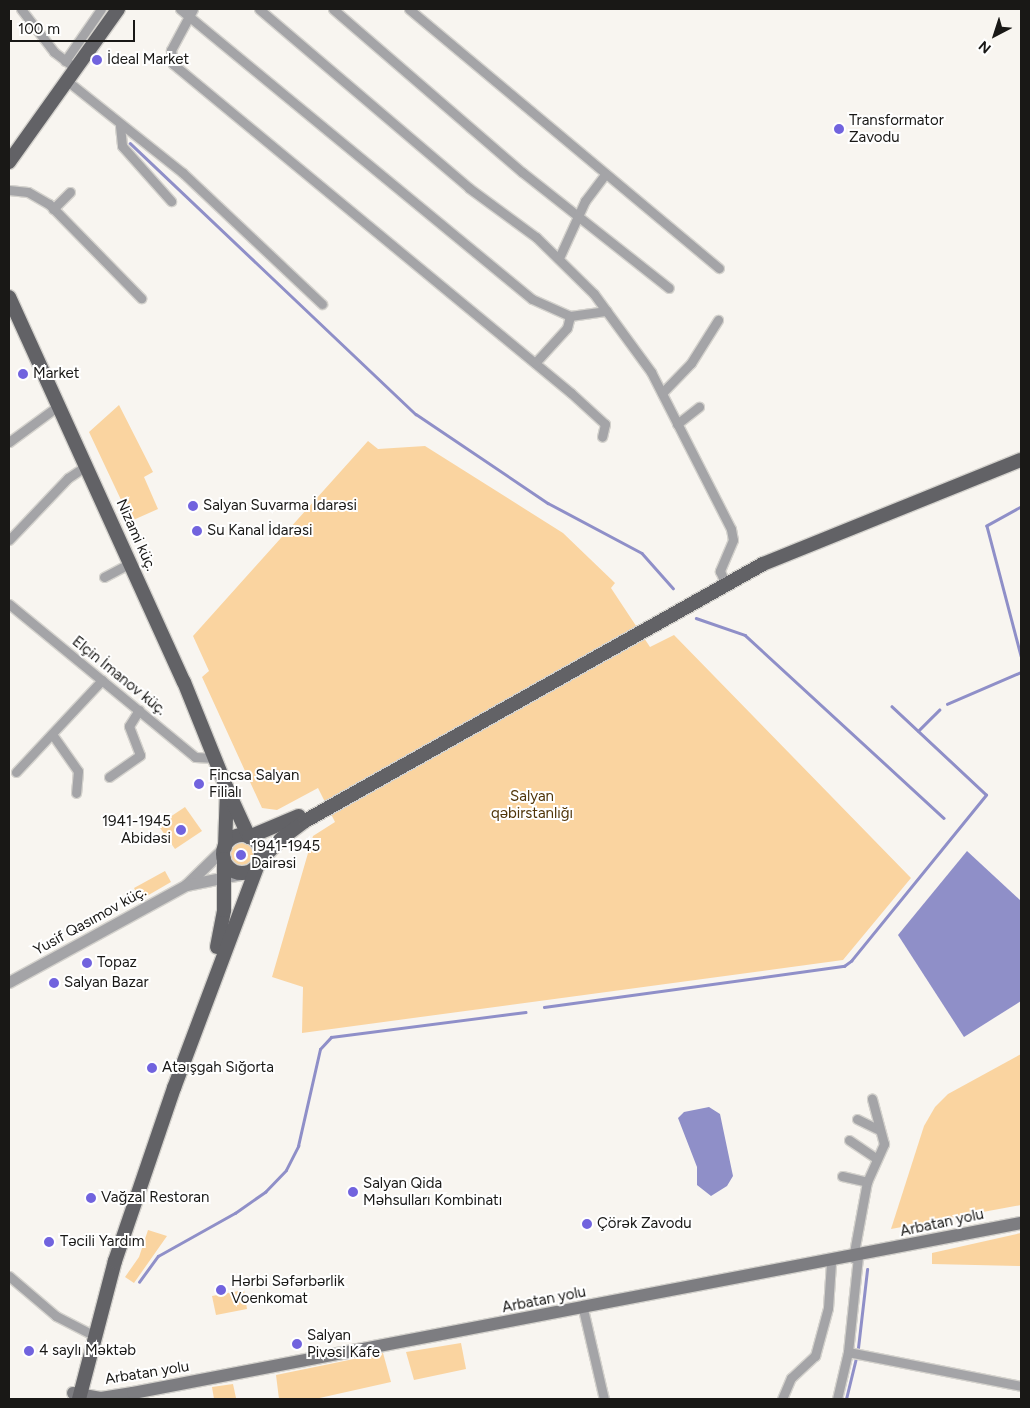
<!DOCTYPE html>
<html>
<head>
<meta charset="utf-8">
<style>
  body { margin:0 }
  #map { position:relative; width:1030px; height:1408px; overflow:hidden; background:#f8f5f0; font-family:Figtree,sans-serif }
  div>[style] { position:absolute }
  .green>* { inset:0; background:#fad4a0 }
  .round { border-radius:50% }
  .water>* { inset:0; background:#8f8fc8 }
  .stream>* { height:2.5px; margin:-1.25px; padding:0 1.25px; transform-origin:1.25px; border-radius:1.25px; background:#8f8fc8 }
  .roads { filter:drop-shadow(1px 0 #d4d2cd) drop-shadow(-1px 0 #d4d2cd) drop-shadow(0 1px #d4d2cd) drop-shadow(0 -1px #d4d2cd) }
  .minor>* { height:9px; margin:-4.5px; padding:0 4.5px; transform-origin:4.5px; border-radius:4.5px; background:#a4a4a7 }
  .tertiary>* { height:11px; margin:-5.5px; padding:0 5.5px; transform-origin:5.5px; border-radius:5.5px; background:#a4a4a7 }
  .secondary>* { height:12px; margin:-6px; padding:0 6px; transform-origin:6px; border-radius:6px; background:#7d7d81 }
  .primary>* { height:14px; margin:-7px; padding:0 7px; transform-origin:7px; border-radius:7px; background:#626266 }
  .primary>.ring { margin:-7px; padding:0; box-sizing:content-box; background:none; border:14px solid #626266; border-radius:50% }
  .dots>* { width:14px; height:14px; translate:-50% -50%; box-sizing:border-box; border:2px solid #fff; border-radius:50% }
  span { translate:-50% -50%; white-space:nowrap; text-align:center; line-height:1.15; -webkit-text-stroke:4px #fff; paint-order:stroke }
  .poi-label { font-size:15px; color:#191816 }
  .left { translate:0 -50%; text-align:left }
  .right { translate:-100% -50%; text-align:right }
  .street-label { font-size:15px; color:#191816 }
  .park-label { font-size:15px; color:#503509 }
  .frame { position:absolute; inset:0; border:10px solid #191816; pointer-events:none }
  .north { position:absolute; left:970px; top:10px; width:50px; height:50px; -webkit-text-stroke:4px #fff; paint-order:stroke; rotate:220deg; font-size:14px; font-weight:700; line-height:20px; text-align:center; color:#191816 }
  .north::after { content:''; display:block; margin:auto; width:18px; height:22px; background:#191816; clip-path:polygon(50% 0,100% 100%,50% 72%,0 100%) }
  .scale { position:absolute; left:10px; top:20px; width:125px; height:22px; box-sizing:border-box; border:2px solid #191816; border-top:0; padding-left:6px; font-size:15px; line-height:18px; white-space:nowrap; color:#191816; -webkit-text-stroke:4px #fff; paint-order:stroke }
</style>
</head>
<body>
<div id="map">
  <div class="green">
    <i style="clip-path:polygon(119px 405px,153px 472px,144px 477px,158px 509px,131px 521px,89px 432px)"></i>
    <i style="clip-path:polygon(368px 441px,378px 449px,425px 446px,563px 533px,615px 583px,611px 588px,650px 647px,674px 635px,911px 878px,843px 960px,302px 1033px,303px 987px,272px 977px,313px 836px,335px 822px,318px 788px,277px 810px,262px 808px,202px 677px,209px 671px,193px 636px)"></i>
    <i style="clip-path:polygon(185px 807px,202px 831px,175px 849px,158px 825px)"></i>
    <i class="round" style="left:231px;top:843px;width:22px;height:22px"></i>
    <i style="clip-path:polygon(165px 871px,171px 882px,140px 900px,134px 888px)"></i>
    <i style="clip-path:polygon(1021px 1054px,1021px 1205px,891px 1229px,924px 1126px,935px 1107px,948px 1094px)"></i>
    <i style="clip-path:polygon(148px 1230px,167px 1236px,134px 1283px,125px 1277px,139px 1257px)"></i>
    <i style="clip-path:polygon(1021px 1233px,1021px 1266px,932px 1264px,932px 1253px)"></i>
    <i style="clip-path:polygon(244px 1290px,247px 1309px,216px 1315px,212px 1296px)"></i>
    <i style="clip-path:polygon(461px 1343px,466px 1369px,414px 1380px,406px 1352px)"></i>
    <i style="clip-path:polygon(383px 1353px,391px 1382px,315px 1399px,279px 1399px,276px 1375px)"></i>
    <i style="clip-path:polygon(233px 1384px,236px 1398px,214px 1399px,212px 1387px)"></i>
  </div>
  <div class="water">
    <i style="clip-path:polygon(967px 851px,1021px 901px,1021px 1001px,964px 1037px,898px 935px)"></i>
    <i style="clip-path:polygon(709px 1107px,720px 1114px,733px 1176px,727px 1186px,711px 1196px,697px 1185px,697px 1167px,678px 1118px,684px 1112px)"></i>
  </div>
  <div class="stream">
    <i style="left:130px;top:143px;width:394px;rotate:43.5deg"></i>
    <i style="left:416px;top:414px;width:159px;rotate:34deg"></i>
    <i style="left:548px;top:503px;width:106px;rotate:28deg"></i>
    <i style="left:642px;top:553px;width:47px;rotate:48.5deg"></i>
    <i style="left:1021px;top:507px;width:39px;rotate:151deg"></i>
    <i style="left:987px;top:526px;width:134px;rotate:75.3deg"></i>
    <i style="left:696px;top:618px;width:52px;rotate:19.1deg"></i>
    <i style="left:745px;top:635px;width:270px;rotate:42.6deg"></i>
    <i style="left:947px;top:704px;width:81px;rotate:-23.4deg"></i>
    <i style="left:918px;top:731px;width:30px;rotate:-45deg"></i>
    <i style="left:544px;top:1007px;width:303px;rotate:-7.8deg"></i>
    <i style="left:844px;top:966px;width:9px;rotate:-36deg"></i>
    <i style="left:851px;top:961px;width:214px;rotate:-50.9deg"></i>
    <i style="left:986px;top:795px;width:129px;rotate:-136.9deg"></i>
    <i style="left:139px;top:1282px;width:32px;rotate:-54deg"></i>
    <i style="left:158px;top:1256px;width:88px;rotate:-29.2deg"></i>
    <i style="left:235px;top:1213px;width:37px;rotate:-35deg"></i>
    <i style="left:265px;top:1192px;width:30px;rotate:-46deg"></i>
    <i style="left:286px;top:1170px;width:27px;rotate:-63deg"></i>
    <i style="left:298px;top:1146px;width:99px;rotate:-77.2deg"></i>
    <i style="left:320px;top:1049px;width:16px;rotate:-47deg"></i>
    <i style="left:331px;top:1037px;width:196px;rotate:-7.3deg"></i>
    <i style="left:858px;top:1348px;width:79px;rotate:-83.4deg"></i>
    <i style="left:846px;top:1399px;width:42px;rotate:-76.3deg"></i>
  </div>
  <div class="roads">
    <div class="minor">
      <i style="left:21px;top:9px;width:54px;rotate:52.5deg"></i>
      <i style="left:54px;top:52px;width:26px;rotate:37deg"></i>
      <i style="left:180px;top:9px;width:456px;rotate:39.5deg"></i>
      <i style="left:532px;top:299px;width:42px;rotate:24.1deg"></i>
      <i style="left:570px;top:316px;width:37px;rotate:-8deg"></i>
      <i style="left:193px;top:9px;width:47px;rotate:118.2deg"></i>
      <i style="left:171px;top:50px;width:14px;rotate:82deg"></i>
      <i style="left:173px;top:64px;width:516px;rotate:39.58deg"></i>
      <i style="left:571px;top:393px;width:46px;rotate:42.4deg"></i>
      <i style="left:605px;top:424px;width:13px;rotate:103deg"></i>
      <i style="left:259px;top:9px;width:276px;rotate:40.4deg"></i>
      <i style="left:469px;top:188px;width:83px;rotate:36.2deg"></i>
      <i style="left:536px;top:237px;width:81px;rotate:44.5deg"></i>
      <i style="left:594px;top:294px;width:97px;rotate:53.8deg"></i>
      <i style="left:651px;top:372px;width:176px;rotate:63deg"></i>
      <i style="left:731px;top:529px;width:11px;rotate:80deg"></i>
      <i style="left:733px;top:540px;width:34px;rotate:113deg"></i>
      <i style="left:720px;top:571px;width:15px;rotate:67deg"></i>
      <i style="left:333px;top:9px;width:250px;rotate:40.8deg"></i>
      <i style="left:522px;top:172px;width:187px;rotate:38.3deg"></i>
      <i style="left:409px;top:9px;width:404px;rotate:39.9deg"></i>
      <i style="left:65px;top:61px;width:63px;rotate:-55.3deg"></i>
      <i style="left:66px;top:80px;width:149px;rotate:38.5deg"></i>
      <i style="left:183px;top:173px;width:191px;rotate:43.3deg"></i>
      <i style="left:120px;top:126px;width:20px;rotate:84deg"></i>
      <i style="left:122px;top:146px;width:74px;rotate:48.3deg"></i>
      <i style="left:9px;top:190px;width:19px;rotate:6deg"></i>
      <i style="left:28px;top:192px;width:24px;rotate:30deg"></i>
      <i style="left:49px;top:204px;width:132px;rotate:45.6deg"></i>
      <i style="left:53px;top:209px;width:24px;rotate:-45deg"></i>
      <i style="left:559px;top:258px;width:63px;rotate:-65.5deg"></i>
      <i style="left:585px;top:201px;width:34px;rotate:-53deg"></i>
      <i style="left:535px;top:363px;width:47px;rotate:-47.6deg"></i>
      <i style="left:567px;top:328px;width:12px;rotate:-76deg"></i>
      <i style="left:662px;top:393px;width:42px;rotate:-46deg"></i>
      <i style="left:691px;top:363px;width:51px;rotate:-57.9deg"></i>
      <i style="left:677px;top:424px;width:28px;rotate:-38deg"></i>
      <i style="left:9px;top:442px;width:61px;rotate:-36.3deg"></i>
      <i style="left:9px;top:540px;width:86px;rotate:-46.4deg"></i>
      <i style="left:68px;top:478px;width:22px;rotate:-34deg"></i>
      <i style="left:104px;top:577px;width:30px;rotate:-28deg"></i>
      <i style="left:9px;top:604px;width:241px;rotate:39.4deg"></i>
      <i style="left:195px;top:757px;width:20px;rotate:3deg"></i>
      <i style="left:52px;top:734px;width:45px;rotate:54.9deg"></i>
      <i style="left:78px;top:771px;width:22px;rotate:95deg"></i>
      <i style="left:16px;top:772px;width:126px;rotate:-46.9deg"></i>
      <i style="left:109px;top:777px;width:38px;rotate:-35deg"></i>
      <i style="left:140px;top:755px;width:31px;rotate:-111deg"></i>
      <i style="left:129px;top:726px;width:19px;rotate:-58deg"></i>
      <i style="left:857px;top:1119px;width:25px;rotate:26deg"></i>
      <i style="left:849px;top:1140px;width:32px;rotate:34deg"></i>
      <i style="left:842px;top:1176px;width:26px;rotate:13deg"></i>
      <i style="left:853px;top:1258px;width:77px;rotate:-79.6deg"></i>
      <i style="left:867px;top:1182px;width:42px;rotate:-65.9deg"></i>
      <i style="left:884px;top:1144px;width:47px;rotate:-104.9deg"></i>
      <i style="left:9px;top:1276px;width:62px;rotate:40.4deg"></i>
      <i style="left:56px;top:1316px;width:35px;rotate:27deg"></i>
      <i style="left:583px;top:1309px;width:92px;rotate:76.9deg"></i>
      <i style="left:848px;top:1352px;width:176px;rotate:11.1deg"></i>
      <i style="left:782px;top:1399px;width:23px;rotate:-67deg"></i>
      <i style="left:791px;top:1378px;width:33px;rotate:-43deg"></i>
      <i style="left:815px;top:1356px;width:50px;rotate:-74.8deg"></i>
      <i style="left:828px;top:1308px;width:45px;rotate:-86.2deg"></i>
      <i style="left:837px;top:1399px;width:48px;rotate:-76.8deg"></i>
      <i style="left:848px;top:1352px;width:96px;rotate:-84deg"></i>
    </div>
    <div class="tertiary">
      <i style="left:225px;top:847px;width:54px;rotate:135.7deg"></i>
      <i style="left:186px;top:885px;width:61px;rotate:-11.3deg"></i>
      <i style="left:9px;top:982px;width:202px;rotate:-28.7deg"></i>
    </div>
    <div class="secondary">
      <i style="left:73px;top:1393px;width:28px;rotate:10deg"></i>
      <i style="left:101px;top:1398px;width:32px;rotate:-9deg"></i>
      <i style="left:133px;top:1393px;width:904px;rotate:-10.84deg"></i>
    </div>
    <div class="primary">
      <i style="left:9px;top:162px;width:188px;rotate:-54.5deg"></i>
      <i style="left:9px;top:297px;width:423px;rotate:65.6deg"></i>
      <i style="left:184px;top:682px;width:115px;rotate:68.1deg"></i>
      <i class="ring" style="left:223px;top:835px;width:24px;height:24px"></i>
      <i style="left:225px;top:847px;width:58px;rotate:-88deg"></i>
      <i style="left:227px;top:789px;width:53px;rotate:65.4deg"></i>
      <i style="left:249px;top:837px;width:54px;rotate:-22.8deg"></i>
      <i style="left:217px;top:947px;width:38px;rotate:-79deg"></i>
      <i style="left:224px;top:910px;width:51px;rotate:-90deg"></i>
      <i style="left:79px;top:1399px;width:143px;rotate:-75.4deg"></i>
      <i style="left:115px;top:1261px;width:183px;rotate:-71.2deg"></i>
      <i style="left:174px;top:1088px;width:241px;rotate:-69.4deg"></i>
      <i style="left:259px;top:862px;width:32px;rotate:-46deg"></i>
      <i style="left:281px;top:839px;width:30px;rotate:-37deg"></i>
      <i style="left:305px;top:821px;width:525px;rotate:-29.3deg"></i>
      <i style="left:763px;top:564px;width:278px;rotate:-22deg"></i>
    </div>
  </div>
  <div class="dots">
    <i style="left:97px;top:60px;background:#7163de"></i>
    <i style="left:839px;top:129px;background:#7163de"></i>
    <i style="left:23px;top:374px;background:#7163de"></i>
    <i style="left:193px;top:506px;background:#7163de"></i>
    <i style="left:197px;top:531px;background:#7163de"></i>
    <i style="left:199px;top:784px;background:#7163de"></i>
    <i style="left:181px;top:830px;background:#7163de"></i>
    <i style="left:241px;top:855px;background:#7163de"></i>
    <i style="left:87px;top:963px;background:#7163de"></i>
    <i style="left:54px;top:983px;background:#7163de"></i>
    <i style="left:152px;top:1068px;background:#7163de"></i>
    <i style="left:353px;top:1192px;background:#7163de"></i>
    <i style="left:91px;top:1198px;background:#7163de"></i>
    <i style="left:587px;top:1224px;background:#7163de"></i>
    <i style="left:49px;top:1242px;background:#7163de"></i>
    <i style="left:221px;top:1290px;background:#7163de"></i>
    <i style="left:297px;top:1344px;background:#7163de"></i>
    <i style="left:29px;top:1351px;background:#7163de"></i>
  </div>
  <div class="poi-label">
    <span class="left" style="left:107px;top:60px">İdeal Market</span>
    <span class="left" style="left:849px;top:129px">Transformator<br>Zavodu</span>
    <span class="left" style="left:33px;top:374px">Market</span>
    <span class="left" style="left:203px;top:506px">Salyan Suvarma İdarəsi</span>
    <span class="left" style="left:207px;top:531px">Su Kanal İdarəsi</span>
    <span class="left" style="left:209px;top:784px">Fincsa Salyan<br>Filialı</span>
    <span class="right" style="left:171px;top:830px">1941-1945<br>Abidəsi</span>
    <span class="left" style="left:251px;top:855px">1941-1945<br>Dairəsi</span>
    <span class="left" style="left:97px;top:963px">Topaz</span>
    <span class="left" style="left:64px;top:983px">Salyan Bazar</span>
    <span class="left" style="left:162px;top:1068px">Atəışgah Sığorta</span>
    <span class="left" style="left:363px;top:1192px">Salyan Qida<br>Məhsulları Kombinatı</span>
    <span class="left" style="left:101px;top:1198px">Vağzal Restoran</span>
    <span class="left" style="left:597px;top:1224px">Çörək Zavodu</span>
    <span class="left" style="left:60px;top:1242px">Təcili Yardım</span>
    <span class="left" style="left:231px;top:1290px">Hərbi Səfərbərlik<br>Voenkomat</span>
    <span class="left" style="left:307px;top:1344px">Salyan<br>Pivəsi Kafe</span>
    <span class="left" style="left:39px;top:1351px">4 saylı Məktəb</span>
  </div>
  <div class="street-label">
    <span style="left:136px;top:535px;rotate:66deg">Nizami küç.</span>
    <span style="left:119px;top:676px;rotate:39deg">Elçin İmanov küç.</span>
    <span style="left:90px;top:921px;rotate:-29deg">Yusif Qasımov küç.</span>
    <span style="left:942px;top:1223px;rotate:-12deg">Arbatan yolu</span>
    <span style="left:544px;top:1300px;rotate:-11deg">Arbatan yolu</span>
    <span style="left:147px;top:1373px;rotate:-9deg">Arbatan yolu</span>
  </div>
  <div class="park-label">
    <span style="left:532px;top:805px">Salyan<br>qəbirstanlığı</span>
  </div>
  <div class="frame"></div>
  <div class="north">N</div>
  <div class="scale">100 m</div>
</div>
</body>
</html>
